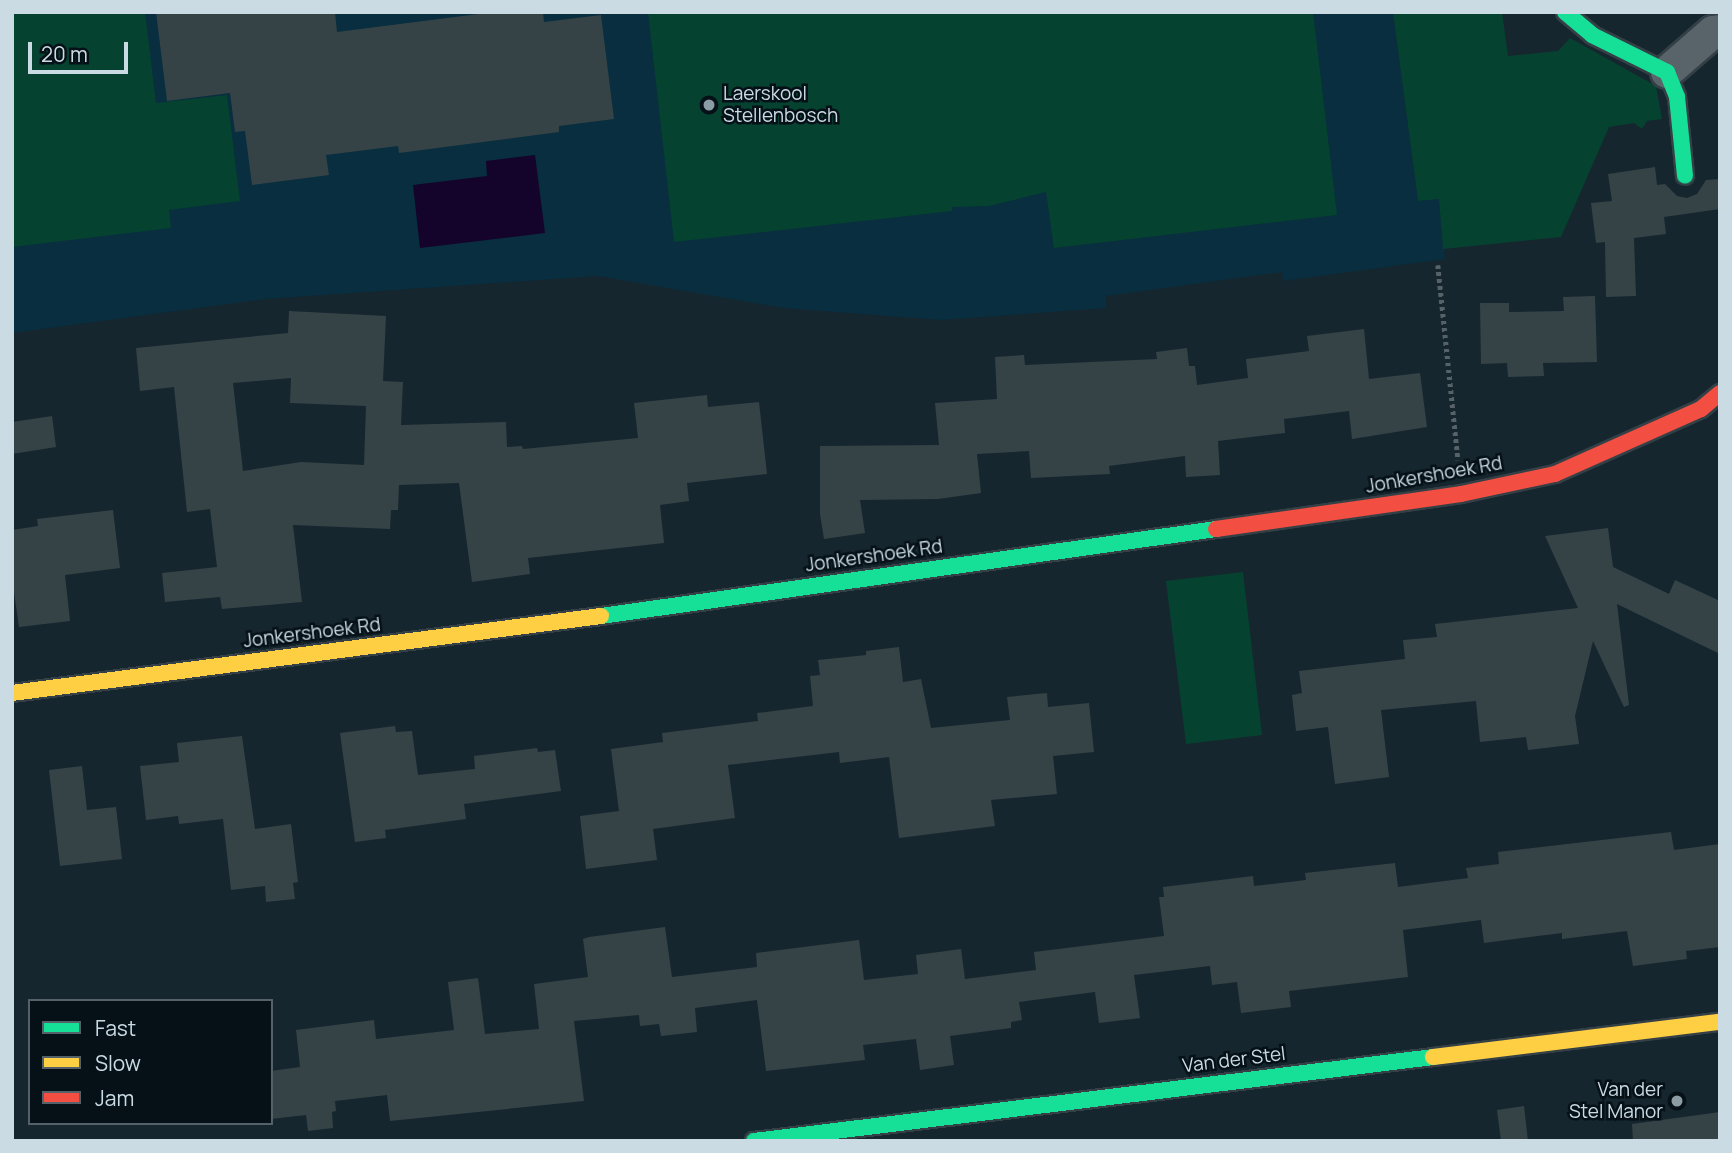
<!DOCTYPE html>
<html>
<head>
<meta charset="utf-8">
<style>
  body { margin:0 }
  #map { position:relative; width:1732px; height:1153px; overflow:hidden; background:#16262e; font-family:Manrope,sans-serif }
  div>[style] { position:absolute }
  .built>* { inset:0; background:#082e3f }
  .green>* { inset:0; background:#064230 }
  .water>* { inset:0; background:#14032b }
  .building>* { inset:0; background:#354347 }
  .path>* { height:4.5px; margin-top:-2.25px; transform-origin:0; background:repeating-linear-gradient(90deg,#566267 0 3.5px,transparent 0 7px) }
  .roads { filter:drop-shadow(2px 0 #344046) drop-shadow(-2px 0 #344046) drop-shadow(0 2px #344046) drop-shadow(0 -2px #344046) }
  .street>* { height:32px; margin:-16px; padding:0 16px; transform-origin:16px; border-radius:16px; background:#59646a }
  .fast>* { height:16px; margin:-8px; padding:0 8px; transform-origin:8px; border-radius:8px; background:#16e098 }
  .slow>* { height:16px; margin:-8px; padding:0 8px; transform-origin:8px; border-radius:8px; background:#ffcf43 }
  .jam>* { height:16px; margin:-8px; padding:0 8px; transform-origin:8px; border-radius:8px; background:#f24e42 }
  .dots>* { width:19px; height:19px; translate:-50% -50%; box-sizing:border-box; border:4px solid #051017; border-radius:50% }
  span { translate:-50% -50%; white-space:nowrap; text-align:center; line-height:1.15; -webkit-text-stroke:5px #051017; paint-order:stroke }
  .poi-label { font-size:19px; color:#cadbe4 }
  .left { translate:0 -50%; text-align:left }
  .right { translate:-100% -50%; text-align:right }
  .street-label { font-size:19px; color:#cadbe4 }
  .frame { position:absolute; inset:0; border:14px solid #cadbe4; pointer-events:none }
  .legend { position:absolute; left:28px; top:999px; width:245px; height:126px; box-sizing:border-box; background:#051017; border:2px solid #546169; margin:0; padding:9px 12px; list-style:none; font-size:21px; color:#cadbe4 }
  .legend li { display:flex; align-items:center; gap:14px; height:35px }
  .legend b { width:35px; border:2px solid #546169 }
  .scale { position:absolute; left:28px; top:42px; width:100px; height:32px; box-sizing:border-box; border:4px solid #cadbe4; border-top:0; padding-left:9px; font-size:21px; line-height:24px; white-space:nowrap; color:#cadbe4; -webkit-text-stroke:5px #051017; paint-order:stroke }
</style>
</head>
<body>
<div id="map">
  <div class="built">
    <i style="clip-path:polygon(12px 12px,1393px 12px,1418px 200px,1439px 199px,1445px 259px,1283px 281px,1282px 272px,1106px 296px,1106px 308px,941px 320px,783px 308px,598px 276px,265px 299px,12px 333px)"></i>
  </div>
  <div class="green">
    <i style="clip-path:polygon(12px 12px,145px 12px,156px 103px,227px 95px,240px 201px,169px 210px,171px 228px,12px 247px)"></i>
    <i style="clip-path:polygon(648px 12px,1313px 12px,1337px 215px,1054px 248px,1046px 192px,989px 206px,952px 207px,952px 211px,674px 242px)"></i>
    <i style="clip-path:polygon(1393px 12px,1502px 12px,1508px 56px,1558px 51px,1570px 38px,1656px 86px,1662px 119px,1647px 121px,1642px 129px,1634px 123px,1609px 127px,1561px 237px,1443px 249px,1439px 199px,1418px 201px)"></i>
    <i style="clip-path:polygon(1243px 572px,1262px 735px,1186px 744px,1166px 581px)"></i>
  </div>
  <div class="water">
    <i style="clip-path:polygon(535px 155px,545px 233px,420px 248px,413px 185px,487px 176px,486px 161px)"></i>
  </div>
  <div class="building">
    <i style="clip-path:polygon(156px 12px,335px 12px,337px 32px,494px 12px,543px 12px,544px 22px,601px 15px,614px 119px,559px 126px,559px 132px,399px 153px,398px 146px,326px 155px,329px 175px,252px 185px,245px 131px,235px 132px,230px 93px,167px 101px)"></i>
    <i style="clip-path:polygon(1655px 167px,1657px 185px,1665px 184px,1677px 196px,1687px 198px,1697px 194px,1706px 180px,1720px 179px,1720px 209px,1664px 217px,1666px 234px,1634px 238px,1636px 296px,1606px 297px,1605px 242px,1596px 243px,1591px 203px,1612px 201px,1608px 174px)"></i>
    <i style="clip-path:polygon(1595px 296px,1597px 362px,1543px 363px,1544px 376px,1508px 377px,1507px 363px,1481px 364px,1480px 303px,1509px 303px,1509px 312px,1564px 311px,1563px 297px)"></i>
    <i style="clip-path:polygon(evenodd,289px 311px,386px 316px,383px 381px,403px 382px,401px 425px,506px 422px,507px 447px,522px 446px,523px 449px,638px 438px,634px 403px,707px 395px,708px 407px,759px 402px,767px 474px,687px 483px,689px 501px,660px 505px,664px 543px,528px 558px,530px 574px,472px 582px,459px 483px,399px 485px,398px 510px,391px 510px,390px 529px,293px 525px,302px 602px,222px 609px,220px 597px,165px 602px,162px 573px,217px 567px,210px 509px,187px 512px,174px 387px,140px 391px,136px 348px,288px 333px,289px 311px,291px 378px,290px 403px,366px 406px,364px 465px,301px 462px,243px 471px,233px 383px,291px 378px)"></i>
    <i style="clip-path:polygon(1364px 329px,1369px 379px,1420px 373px,1427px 427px,1352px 439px,1349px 411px,1284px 419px,1285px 433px,1218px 441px,1220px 475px,1186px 477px,1185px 456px,1109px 466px,1110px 474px,1031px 478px,1029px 451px,977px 454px,981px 493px,938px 499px,860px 500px,865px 533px,824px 539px,820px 514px,820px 446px,939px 445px,935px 403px,997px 399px,995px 357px,1024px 355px,1025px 365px,1157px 359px,1156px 352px,1187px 348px,1189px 366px,1195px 366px,1197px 385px,1248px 378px,1246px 359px,1309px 351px,1307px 336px)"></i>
    <i style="clip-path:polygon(52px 416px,56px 447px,12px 454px,12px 422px)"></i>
    <i style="clip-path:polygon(113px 510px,120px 568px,65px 575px,70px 621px,19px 627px,12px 578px,12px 530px,38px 526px,37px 519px)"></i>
    <i style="clip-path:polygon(1608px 528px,1613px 567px,1669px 594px,1675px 580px,1720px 601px,1720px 654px,1617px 604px,1629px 705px,1624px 707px,1593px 641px,1575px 716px,1579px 744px,1528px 750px,1526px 737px,1480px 742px,1476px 701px,1381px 710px,1389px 777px,1335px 784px,1328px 727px,1296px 731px,1292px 695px,1302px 693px,1299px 671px,1405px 659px,1403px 640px,1437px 637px,1435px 624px,1578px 608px,1545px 536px)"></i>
    <i style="clip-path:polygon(899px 647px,903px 682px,921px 679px,931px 728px,1010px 720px,1007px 697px,1047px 693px,1048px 707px,1089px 703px,1094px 752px,1053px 756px,1057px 794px,991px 800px,995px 826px,899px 838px,889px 757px,840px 763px,839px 752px,728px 765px,735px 818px,653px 829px,657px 860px,586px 869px,580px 816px,619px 811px,611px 749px,663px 742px,662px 733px,758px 721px,757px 713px,813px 706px,810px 676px,820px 675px,818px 660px,866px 655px,866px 651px)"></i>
    <i style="clip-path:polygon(395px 726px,396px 732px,412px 731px,418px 775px,475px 769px,474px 756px,537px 748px,538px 752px,555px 750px,561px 791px,464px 804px,466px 819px,385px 830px,386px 838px,355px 842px,340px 733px)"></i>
    <i style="clip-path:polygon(242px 736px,255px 829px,291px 824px,298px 882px,293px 883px,295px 899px,266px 902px,265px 886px,231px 890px,223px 819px,179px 824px,178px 816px,146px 820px,140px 766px,179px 762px,177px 743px)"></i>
    <i style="clip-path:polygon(82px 766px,87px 810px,116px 807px,122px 859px,60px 866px,49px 770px)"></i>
    <i style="clip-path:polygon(1671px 832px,1674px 850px,1720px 844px,1720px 947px,1686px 951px,1687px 959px,1633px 966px,1627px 931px,1562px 939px,1562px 933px,1484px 943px,1481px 920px,1403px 930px,1408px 977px,1289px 991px,1291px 1007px,1241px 1013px,1237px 982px,1212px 985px,1210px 966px,1134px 975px,1140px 1018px,1099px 1023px,1095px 992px,1019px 1002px,1022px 1020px,1011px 1022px,1011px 1028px,950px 1036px,954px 1065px,920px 1070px,916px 1039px,863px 1045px,865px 1060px,766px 1071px,757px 1000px,695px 1008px,697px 1032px,661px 1036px,659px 1024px,640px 1026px,639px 1015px,574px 1021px,584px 1101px,390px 1121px,387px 1095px,335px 1101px,336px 1111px,332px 1112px,333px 1128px,308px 1131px,306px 1115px,271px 1119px,271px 1071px,300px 1067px,296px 1030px,374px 1020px,376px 1039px,454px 1030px,448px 982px,478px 978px,485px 1034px,539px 1029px,534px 984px,588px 977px,583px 939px,589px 937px,665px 927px,672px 977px,757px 967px,756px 953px,859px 940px,864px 980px,918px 974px,916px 955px,961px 949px,965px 979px,1036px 970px,1034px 952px,1164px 936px,1159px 897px,1164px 897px,1163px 887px,1253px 876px,1254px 886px,1306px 880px,1305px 873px,1395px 863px,1398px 887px,1468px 878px,1466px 868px,1499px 864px,1498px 852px)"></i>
    <i style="clip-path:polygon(1524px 1106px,1528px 1141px,1501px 1141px,1497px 1110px)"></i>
    <i style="clip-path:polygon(1720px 1112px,1720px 1141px,1633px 1141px,1632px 1124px)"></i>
  </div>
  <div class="path">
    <i style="left:1438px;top:265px;width:196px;rotate:84.1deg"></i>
  </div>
  <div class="roads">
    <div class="street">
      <i style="left:1667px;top:72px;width:61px;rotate:-41deg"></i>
      <i style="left:1713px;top:32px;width:7px;rotate:-8deg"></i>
    </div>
    <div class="fast">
      <i style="left:1565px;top:12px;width:35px;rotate:40deg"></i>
      <i style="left:1592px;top:35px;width:84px;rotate:26.3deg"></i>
      <i style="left:1667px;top:72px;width:27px;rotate:68deg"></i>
      <i style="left:1677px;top:97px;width:79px;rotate:84.2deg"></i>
      <i style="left:601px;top:616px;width:621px;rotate:-8.05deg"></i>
      <i style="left:754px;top:1141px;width:684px;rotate:-7.05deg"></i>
    </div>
    <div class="slow">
      <i style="left:12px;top:693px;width:594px;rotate:-7.45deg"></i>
      <i style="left:1433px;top:1057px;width:289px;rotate:-7deg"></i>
    </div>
    <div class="jam">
      <i style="left:1216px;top:529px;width:247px;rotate:-8.1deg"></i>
      <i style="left:1461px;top:494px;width:96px;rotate:-12deg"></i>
      <i style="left:1555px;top:474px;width:160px;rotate:-24deg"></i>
      <i style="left:1701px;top:409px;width:25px;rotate:-40deg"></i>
    </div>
  </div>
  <div class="dots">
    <i style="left:709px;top:105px;background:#8b9ca4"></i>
    <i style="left:1677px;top:1101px;background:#8b9ca4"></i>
  </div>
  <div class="poi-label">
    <span class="left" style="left:723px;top:105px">Laerskool<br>Stellenbosch</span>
    <span class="right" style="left:1663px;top:1101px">Van der<br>Stel Manor</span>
  </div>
  <div class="street-label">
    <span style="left:1434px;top:475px;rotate:-10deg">Jonkershoek Rd</span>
    <span style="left:874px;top:556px;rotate:-8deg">Jonkershoek Rd</span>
    <span style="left:312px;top:633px;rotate:-7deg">Jonkershoek Rd</span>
    <span style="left:1234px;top:1060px;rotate:-7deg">Van der Stel</span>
  </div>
  <div class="frame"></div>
  <ul class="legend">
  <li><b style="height:9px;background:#16e098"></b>Fast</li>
  <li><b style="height:9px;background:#ffcf43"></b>Slow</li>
  <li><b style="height:9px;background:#f24e42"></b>Jam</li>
  </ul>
  <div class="scale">20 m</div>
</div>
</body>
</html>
